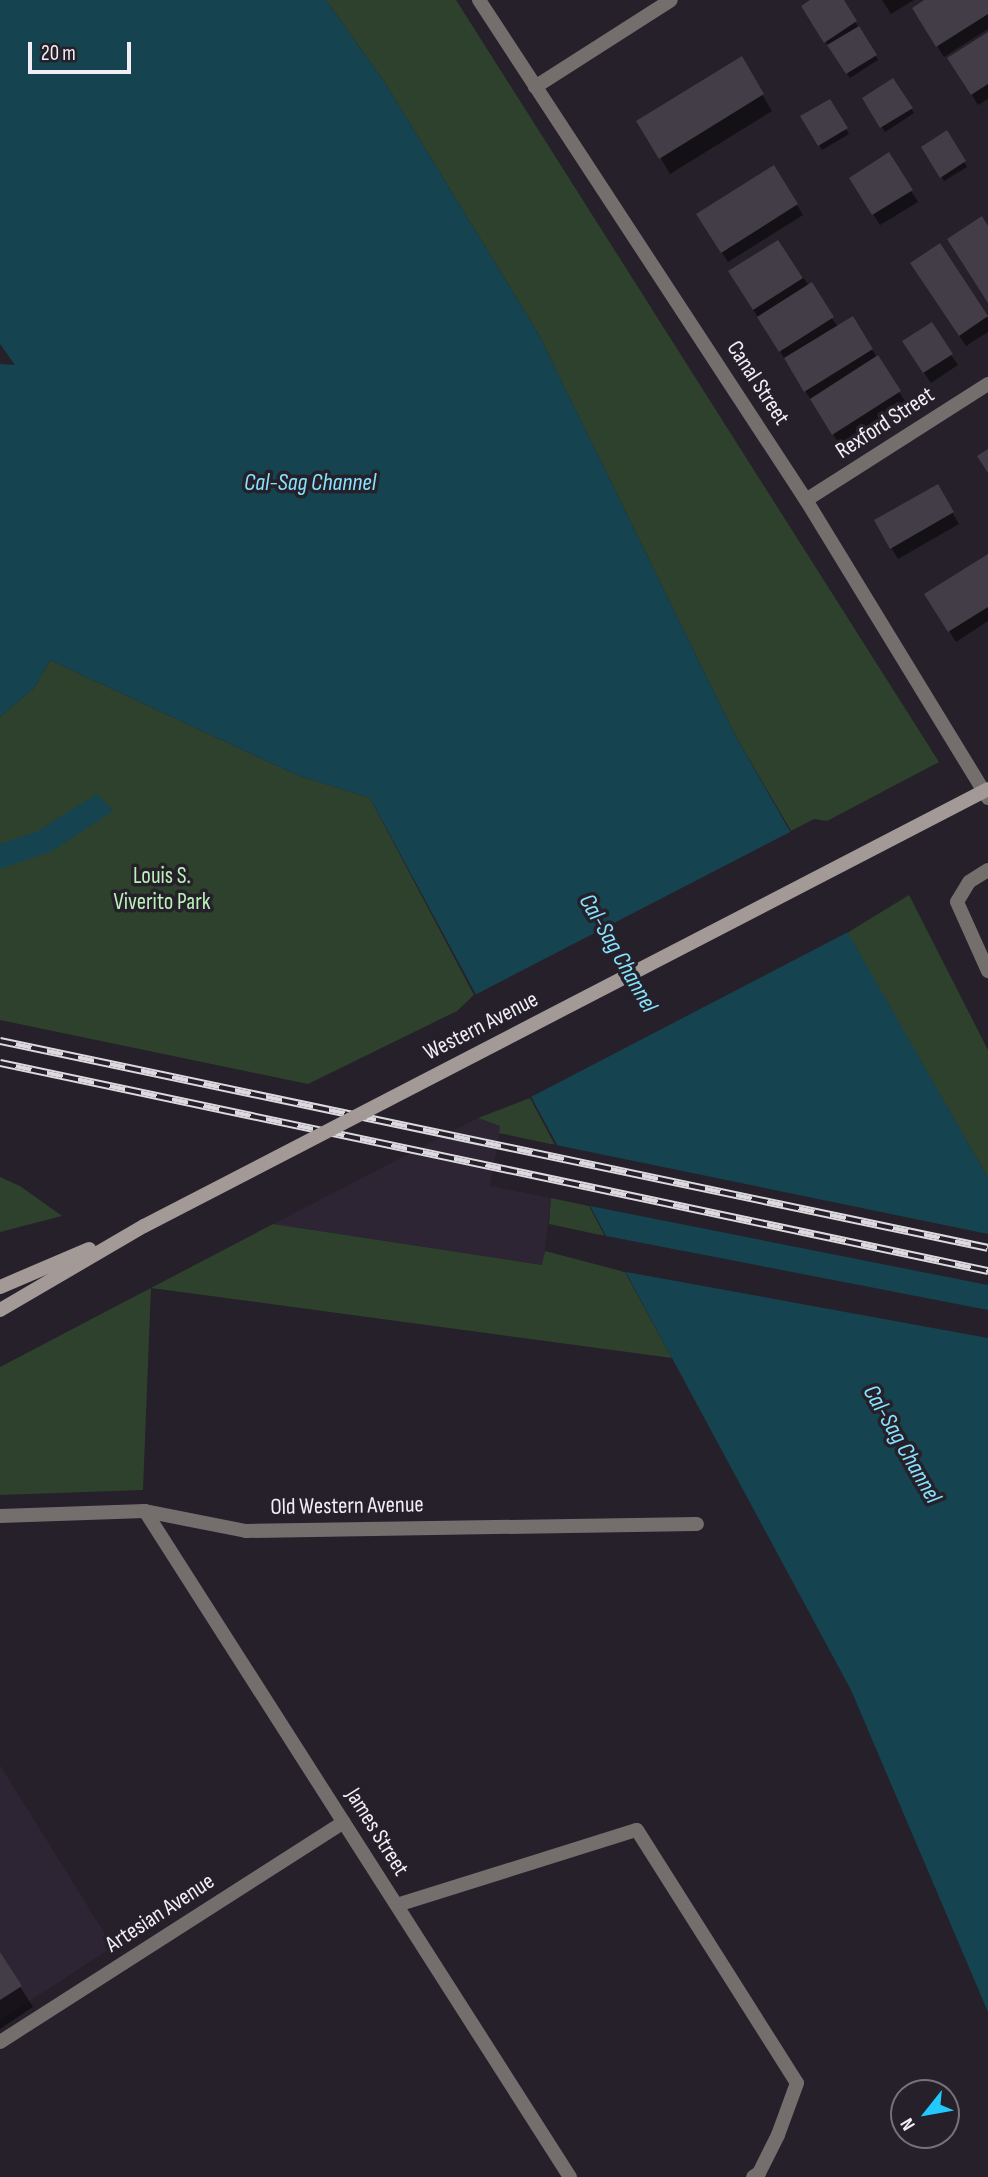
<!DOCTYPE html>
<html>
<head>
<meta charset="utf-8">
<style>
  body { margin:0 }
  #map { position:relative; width:988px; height:2177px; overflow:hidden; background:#252029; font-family:"Sofia Sans Condensed",sans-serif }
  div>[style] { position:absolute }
  .built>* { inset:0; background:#2d2534 }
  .green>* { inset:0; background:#2d412d }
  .water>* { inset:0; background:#15434f }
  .pier>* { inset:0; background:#252029 }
  .shadow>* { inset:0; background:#0007 }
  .building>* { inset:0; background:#423d47 }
  .lane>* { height:14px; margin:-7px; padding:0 7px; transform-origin:7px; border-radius:7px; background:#746e6d }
  .street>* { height:14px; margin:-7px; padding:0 7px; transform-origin:7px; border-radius:7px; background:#746e6d }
  .secondary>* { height:14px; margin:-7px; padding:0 7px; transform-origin:7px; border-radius:7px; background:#a39a97 }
  .rail>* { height:8px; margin-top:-4px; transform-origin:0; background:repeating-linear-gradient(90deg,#252029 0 16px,#dcd9df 0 32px); box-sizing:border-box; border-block:2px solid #dcd9df }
  .secondary-bridge>* { height:14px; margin:-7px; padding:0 7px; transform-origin:7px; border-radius:7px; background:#a39a97 }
  span { translate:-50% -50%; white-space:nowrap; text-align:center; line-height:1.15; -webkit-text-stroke:7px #252029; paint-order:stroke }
  .street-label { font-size:23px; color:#f1eef4 }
  .park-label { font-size:23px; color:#baf2b9 }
  .water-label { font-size:24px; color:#86e4ff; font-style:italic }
  .north { position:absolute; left:890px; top:2079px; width:70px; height:70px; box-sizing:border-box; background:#252029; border:2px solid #77727a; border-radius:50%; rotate:239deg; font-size:19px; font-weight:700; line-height:28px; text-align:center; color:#f1eef4 }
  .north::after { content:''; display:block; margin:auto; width:24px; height:32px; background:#21c9fd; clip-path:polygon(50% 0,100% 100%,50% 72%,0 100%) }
  .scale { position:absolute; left:28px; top:42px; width:103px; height:32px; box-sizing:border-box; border:4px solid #f1eef4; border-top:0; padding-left:9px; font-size:21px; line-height:24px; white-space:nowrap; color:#f1eef4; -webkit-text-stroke:5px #252029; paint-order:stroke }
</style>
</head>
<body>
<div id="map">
  <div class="built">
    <i style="clip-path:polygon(478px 1118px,501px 1126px,490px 1186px,551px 1198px,543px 1265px,273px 1224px)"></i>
    <i style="clip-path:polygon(0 1765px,113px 1947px,0 2020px)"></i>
  </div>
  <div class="green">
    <i style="clip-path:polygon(326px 0,456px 0,939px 762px,827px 821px,814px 819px,791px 831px,735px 735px,538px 333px,385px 83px)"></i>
    <i style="clip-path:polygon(50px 660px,297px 775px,370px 798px,474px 995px,457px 1011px,308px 1084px,0 1020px,0 717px,34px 688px)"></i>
    <i style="clip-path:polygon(909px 895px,988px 1050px,988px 1178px,847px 933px)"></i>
    <i style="clip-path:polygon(530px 1098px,555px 1145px,499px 1133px,500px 1126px,478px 1118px)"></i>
    <i style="clip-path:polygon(0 1177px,20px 1186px,62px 1216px,0 1232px)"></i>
    <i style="clip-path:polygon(551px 1198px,589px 1206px,605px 1236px,549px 1224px)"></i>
    <i style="clip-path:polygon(273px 1224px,542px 1265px,545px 1251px,625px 1272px,672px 1358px,151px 1288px,143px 1490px,0 1495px,0 1367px)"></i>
  </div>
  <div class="water">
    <i style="clip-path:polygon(0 0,326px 0,385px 83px,538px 333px,735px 735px,988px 1178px,988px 2012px,851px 1690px,370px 798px,297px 775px,50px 660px,34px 688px,0 717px,0 364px,15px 365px,0 344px)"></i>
    <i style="clip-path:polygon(97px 794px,113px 811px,52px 851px,0 869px,0 844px,36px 832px)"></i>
  </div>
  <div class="pier">
    <i style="clip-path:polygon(794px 830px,850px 931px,527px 1099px,471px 997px)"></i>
    <i style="clip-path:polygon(551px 1144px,988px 1234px,988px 1285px,585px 1205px)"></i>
    <i style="clip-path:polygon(601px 1235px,988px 1310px,988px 1338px,621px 1271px)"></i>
  </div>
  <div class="shadow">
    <i style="clip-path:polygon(813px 0,842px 0,878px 60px,850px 78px,809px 17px)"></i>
    <i style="clip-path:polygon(882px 0,914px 0,891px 14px)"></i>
    <i style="clip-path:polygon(927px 0,988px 0,988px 29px,944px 57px,914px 8px)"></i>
    <i style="clip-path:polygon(988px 34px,988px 99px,978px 105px,956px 69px)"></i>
    <i style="clip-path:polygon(741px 59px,772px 111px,670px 174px,639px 121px)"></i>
    <i style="clip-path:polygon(893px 81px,914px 113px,885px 132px,864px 98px)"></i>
    <i style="clip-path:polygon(829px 101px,849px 134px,822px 150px,802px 117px)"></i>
    <i style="clip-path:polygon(946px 132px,967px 167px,944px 181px,923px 147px)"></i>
    <i style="clip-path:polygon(889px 155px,918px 202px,880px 225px,851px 178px)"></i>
    <i style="clip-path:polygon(797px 205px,803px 215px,728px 262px,705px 226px)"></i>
    <i style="clip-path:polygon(778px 242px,838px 327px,852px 318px,906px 403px,840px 445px,736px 283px)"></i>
    <i style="clip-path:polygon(940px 246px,988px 319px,988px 332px,966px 346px,919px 274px)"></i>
    <i style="clip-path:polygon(910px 352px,951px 355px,958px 365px,931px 383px)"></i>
    <i style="clip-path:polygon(937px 486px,959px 524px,898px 559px,876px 521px)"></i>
    <i style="clip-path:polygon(988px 556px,988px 621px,956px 642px,927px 595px)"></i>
    <i style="clip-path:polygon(0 1955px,33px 2007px,0 2029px)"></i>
  </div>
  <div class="building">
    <i style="clip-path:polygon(810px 0,844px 0,857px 21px,824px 43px,801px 6px)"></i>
    <i style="clip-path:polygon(924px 0,988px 0,988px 14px,936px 47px,912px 8px)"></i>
    <i style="clip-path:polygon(859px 26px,877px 55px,846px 74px,827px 45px)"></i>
    <i style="clip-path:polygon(988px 32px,988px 84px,971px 95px,947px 58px)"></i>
    <i style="clip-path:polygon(742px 56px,764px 94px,659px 159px,636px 121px)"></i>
    <i style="clip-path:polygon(893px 78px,913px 108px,880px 128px,862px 98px)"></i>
    <i style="clip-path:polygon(830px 99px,848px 128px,818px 146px,800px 116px)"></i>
    <i style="clip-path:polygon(947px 130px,966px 161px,940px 178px,921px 147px)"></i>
    <i style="clip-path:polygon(889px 152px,913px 190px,872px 215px,849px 178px)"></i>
    <i style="clip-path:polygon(774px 165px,798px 204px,721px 253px,696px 214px)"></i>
    <i style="clip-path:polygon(982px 216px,988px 226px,988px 303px,947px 239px)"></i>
    <i style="clip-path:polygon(778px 240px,803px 278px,753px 310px,728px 271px)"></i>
    <i style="clip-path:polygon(940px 243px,988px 316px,959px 336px,910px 263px)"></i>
    <i style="clip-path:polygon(812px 282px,834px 317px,779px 352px,757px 317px)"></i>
    <i style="clip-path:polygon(853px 316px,873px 349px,804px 392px,784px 358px)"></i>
    <i style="clip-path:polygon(932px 322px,953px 354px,923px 373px,902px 341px)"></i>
    <i style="clip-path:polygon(878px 355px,901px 391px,832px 435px,810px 399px)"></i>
    <i style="clip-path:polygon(988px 449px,988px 473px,977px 456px)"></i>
    <i style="clip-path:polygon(938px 484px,954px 512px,890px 549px,874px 520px)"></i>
    <i style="clip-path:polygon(988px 554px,988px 607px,948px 632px,924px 594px)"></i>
    <i style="clip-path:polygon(0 1952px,22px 1986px,0 2000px)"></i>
  </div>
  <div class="lane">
    <i style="left:988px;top:870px;width:22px;rotate:148deg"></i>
    <i style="left:969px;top:882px;width:23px;rotate:121deg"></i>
    <i style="left:957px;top:902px;width:76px;rotate:65.8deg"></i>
    <i style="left:397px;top:1905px;width:251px;rotate:-17.4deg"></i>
    <i style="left:637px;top:1830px;width:299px;rotate:57.7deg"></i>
    <i style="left:797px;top:2083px;width:55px;rotate:110.1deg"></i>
    <i style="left:778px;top:2135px;width:42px;rotate:116.6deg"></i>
    <i style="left:759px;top:2173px;width:7px;rotate:146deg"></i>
  </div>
  <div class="street">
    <i style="left:479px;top:0;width:597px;rotate:56.82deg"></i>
    <i style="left:806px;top:500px;width:349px;rotate:58.6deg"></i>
    <i style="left:535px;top:87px;width:161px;rotate:-32.6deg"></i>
    <i style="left:806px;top:500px;width:216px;rotate:-32.5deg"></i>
    <i style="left:145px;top:1511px;width:790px;rotate:57.46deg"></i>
    <i style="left:0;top:1516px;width:145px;rotate:-2deg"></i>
    <i style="left:145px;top:1511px;width:103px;rotate:11.2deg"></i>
    <i style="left:246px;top:1531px;width:451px;rotate:-0.9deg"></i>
    <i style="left:0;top:2042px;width:408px;rotate:-32.6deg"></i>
  </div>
  <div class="secondary">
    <i style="left:0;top:1287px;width:97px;rotate:-23.1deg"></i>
    <i style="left:0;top:1310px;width:167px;rotate:-30.3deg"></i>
  </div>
  <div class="rail">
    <i style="left:0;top:1041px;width:1009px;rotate:11.83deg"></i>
    <i style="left:0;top:1063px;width:1010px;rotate:11.89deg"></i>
  </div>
  <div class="secondary-bridge">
    <i style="left:144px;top:1226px;width:950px;rotate:-27.37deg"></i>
  </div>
  <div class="street-label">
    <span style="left:758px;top:383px;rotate:57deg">Canal Street</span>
    <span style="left:885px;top:423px;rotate:-33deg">Rexford Street</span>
    <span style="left:481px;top:1026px;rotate:-27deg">Western Avenue</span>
    <span style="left:347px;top:1506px;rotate:-1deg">Old Western Avenue</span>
    <span style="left:377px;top:1832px;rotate:58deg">James Street</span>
    <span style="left:160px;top:1913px;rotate:-33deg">Artesian Avenue</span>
  </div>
  <div class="park-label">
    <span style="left:162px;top:889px">Louis S.<br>Viverito Park</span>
  </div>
  <div class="water-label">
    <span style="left:310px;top:483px">Cal-Sag Channel</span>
    <span style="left:618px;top:953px;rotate:60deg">Cal-Sag Channel</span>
    <span style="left:902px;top:1444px;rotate:60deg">Cal-Sag Channel</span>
  </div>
  <div class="north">N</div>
  <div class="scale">20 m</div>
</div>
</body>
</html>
